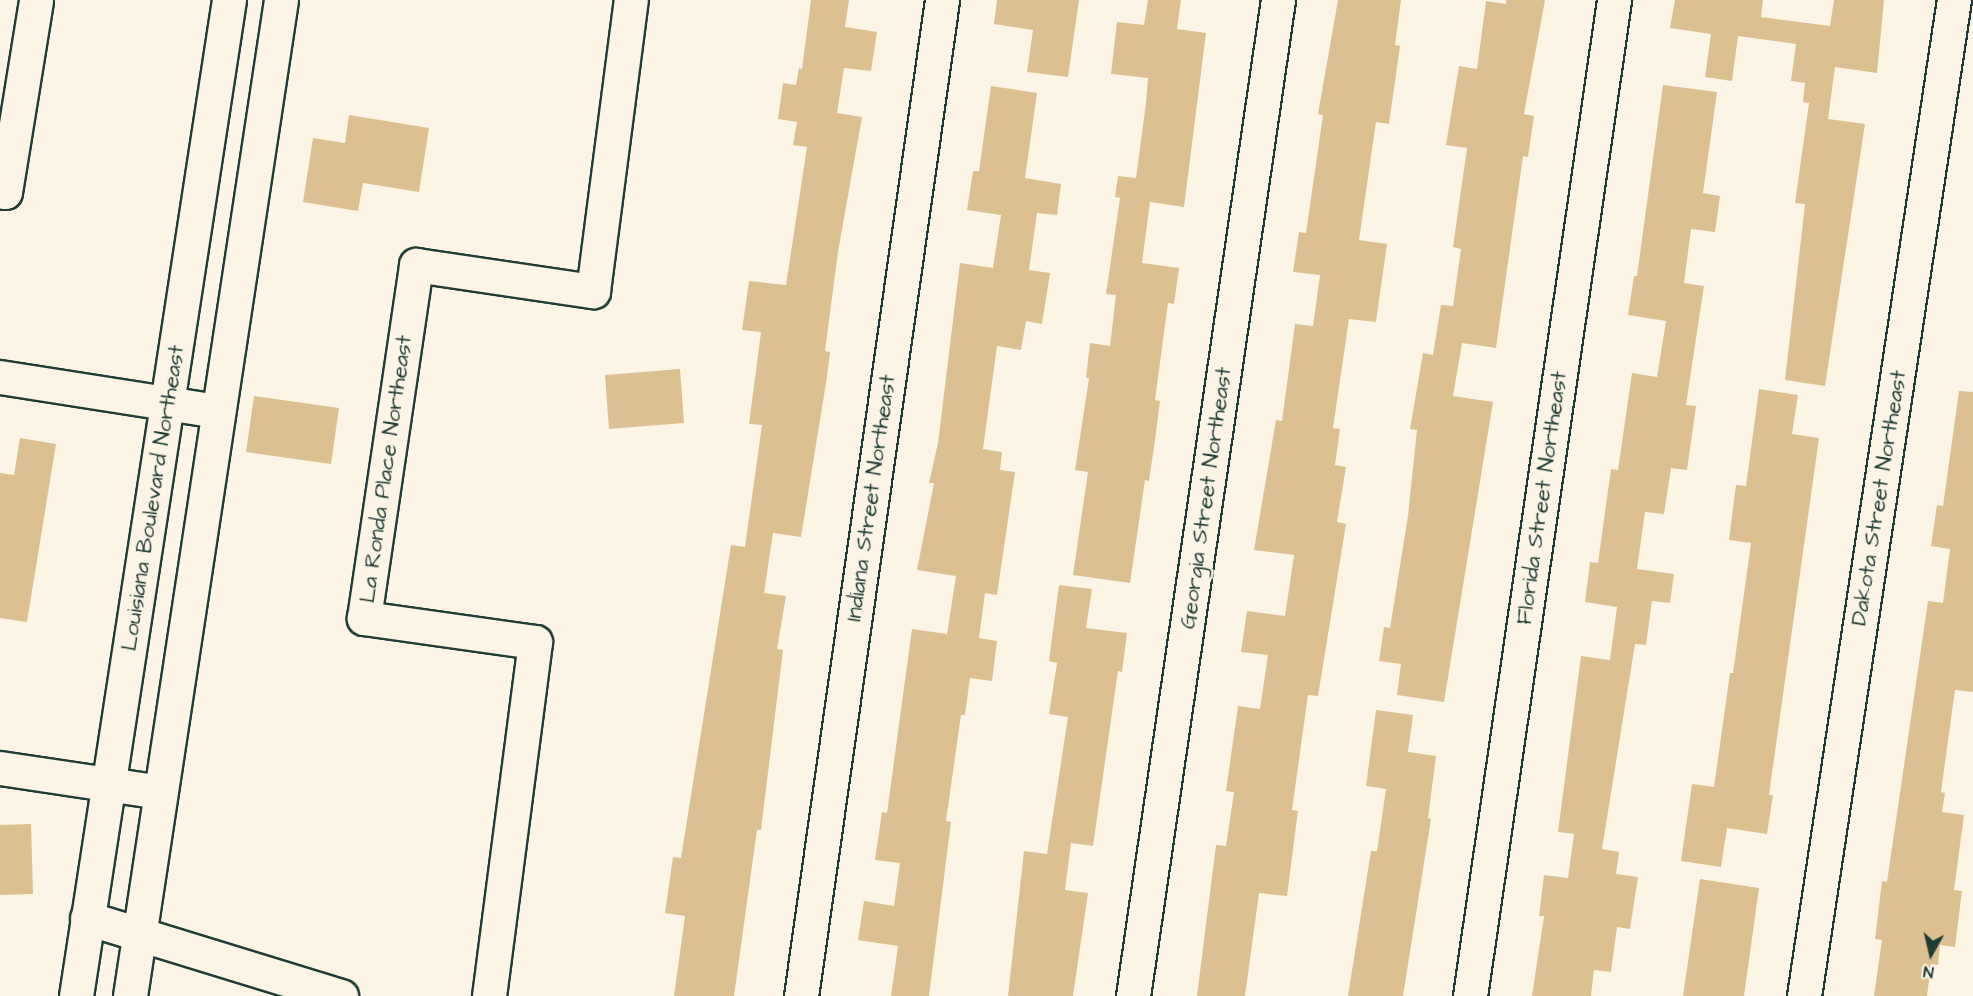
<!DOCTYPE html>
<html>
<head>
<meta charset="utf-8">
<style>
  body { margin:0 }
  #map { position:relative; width:1973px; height:996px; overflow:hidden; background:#fcf5e5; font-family:"Architects Daughter",sans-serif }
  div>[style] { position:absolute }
  .building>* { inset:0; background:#ddc091 }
  .roads { filter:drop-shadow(2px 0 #1f3d34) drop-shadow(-2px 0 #1f3d34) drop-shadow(0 2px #1f3d34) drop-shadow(0 -2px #1f3d34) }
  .minor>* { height:33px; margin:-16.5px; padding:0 16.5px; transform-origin:16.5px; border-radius:16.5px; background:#fcf5e5 }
  .major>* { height:33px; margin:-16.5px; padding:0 16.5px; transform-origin:16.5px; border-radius:16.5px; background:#fcf5e5 }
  span { translate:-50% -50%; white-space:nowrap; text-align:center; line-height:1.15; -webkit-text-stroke:5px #fcf5e5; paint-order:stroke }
  .street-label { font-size:22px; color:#1f3d34 }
  .north { position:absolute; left:1901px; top:924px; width:60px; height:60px; -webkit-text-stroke:4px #fcf5e5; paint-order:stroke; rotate:188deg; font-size:16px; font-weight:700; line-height:24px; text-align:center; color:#1f3d34 }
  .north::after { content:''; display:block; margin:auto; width:21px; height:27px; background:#1f3d34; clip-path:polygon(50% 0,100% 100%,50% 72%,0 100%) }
</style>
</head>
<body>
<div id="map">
  <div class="building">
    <i style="clip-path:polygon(811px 0,849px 0,845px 27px,877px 32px,871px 71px,844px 68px,837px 113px,862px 117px,838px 252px,825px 351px,830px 352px,827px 377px,801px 537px,773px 533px,764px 593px,786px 596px,777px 649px,783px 650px,761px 830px,757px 830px,734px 996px,674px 996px,685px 916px,665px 913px,673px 857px,681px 858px,731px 545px,745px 547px,762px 425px,749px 424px,761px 332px,742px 330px,749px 281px,786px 285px,807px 147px,793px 145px,797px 122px,778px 119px,783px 83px,796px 85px,799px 68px,802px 69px)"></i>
    <i style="clip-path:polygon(997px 0,1079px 0,1068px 77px,1027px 72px,1033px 30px,994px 24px)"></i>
    <i style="clip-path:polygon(1148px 0,1181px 0,1177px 29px,1206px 33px,1184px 207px,1150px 202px,1142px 263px,1179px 268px,1174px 304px,1168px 303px,1155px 400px,1160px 401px,1155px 440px,1149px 481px,1145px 480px,1130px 583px,1073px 575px,1088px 472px,1075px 470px,1089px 378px,1086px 378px,1090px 343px,1110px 346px,1116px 295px,1106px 294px,1120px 198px,1115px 197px,1118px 176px,1136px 178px,1146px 103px,1148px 78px,1111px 74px,1117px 22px,1144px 25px)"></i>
    <i style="clip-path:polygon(1338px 0,1401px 0,1395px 45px,1400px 46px,1389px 124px,1376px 122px,1359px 240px,1387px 244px,1376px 322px,1349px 319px,1333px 428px,1340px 429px,1335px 465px,1346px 467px,1337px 522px,1346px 524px,1318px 696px,1308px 695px,1292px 810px,1298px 811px,1287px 896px,1259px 893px,1245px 996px,1197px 996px,1216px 845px,1226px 846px,1234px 792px,1226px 791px,1238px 706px,1260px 709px,1268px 655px,1241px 652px,1247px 611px,1285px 616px,1294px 555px,1254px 550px,1276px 420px,1282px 421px,1295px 324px,1313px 326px,1320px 275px,1293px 272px,1299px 232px,1306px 233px,1323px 115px,1318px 114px)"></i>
    <i style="clip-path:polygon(1506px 0,1545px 0,1524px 114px,1534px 116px,1528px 157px,1523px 156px,1496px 348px,1462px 343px,1453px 396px,1493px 402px,1444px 702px,1397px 695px,1401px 664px,1379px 661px,1384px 627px,1390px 628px,1408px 516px,1417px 430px,1410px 429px,1423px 353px,1433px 355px,1441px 305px,1453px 306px,1461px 249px,1453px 247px,1467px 148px,1446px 145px,1459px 66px,1477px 69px,1486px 1px,1506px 4px)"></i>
    <i style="clip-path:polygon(1675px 0,1763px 0,1761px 17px,1830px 26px,1834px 0,1884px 0,1877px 73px,1835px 67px,1828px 119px,1865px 124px,1825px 386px,1785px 380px,1805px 204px,1795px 203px,1809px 103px,1803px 102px,1805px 83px,1791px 81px,1796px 44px,1738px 36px,1732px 81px,1705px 77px,1711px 34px,1670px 28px)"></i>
    <i style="clip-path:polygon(1663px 85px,1717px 92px,1703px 193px,1720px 196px,1715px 232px,1691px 229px,1684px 283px,1704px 286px,1686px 405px,1696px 406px,1687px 470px,1671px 468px,1664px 514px,1645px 512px,1637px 569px,1674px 574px,1670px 603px,1652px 601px,1646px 645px,1635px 644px,1602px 849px,1619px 852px,1616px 874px,1638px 877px,1630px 929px,1617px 927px,1611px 972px,1594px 970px,1591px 996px,1532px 996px,1544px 916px,1539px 916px,1544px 875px,1568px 878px,1574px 834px,1558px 832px,1581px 656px,1610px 660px,1617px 607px,1585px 602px,1590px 562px,1598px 563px,1611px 469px,1618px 470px,1632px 373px,1657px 377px,1666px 321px,1628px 315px,1634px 276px,1637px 276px)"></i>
    <i style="clip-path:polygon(991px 86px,1037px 93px,1025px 178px,1061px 184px,1057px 215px,1037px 213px,1029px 270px,1050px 273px,1042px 324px,1026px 321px,1021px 350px,997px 346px,983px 449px,1002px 452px,1000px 470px,1015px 472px,997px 595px,985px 593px,979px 638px,997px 641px,992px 681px,970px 678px,965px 715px,961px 715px,946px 821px,951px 822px,929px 996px,891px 996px,898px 946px,858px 940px,864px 901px,894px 906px,900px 863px,875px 860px,882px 812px,887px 813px,912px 629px,947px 634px,956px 576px,917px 570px,934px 483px,929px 483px,938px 443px,960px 263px,993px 268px,1001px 215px,967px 210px,973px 171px,979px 171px)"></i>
    <i style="clip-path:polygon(349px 115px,429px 128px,419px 192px,363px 183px,358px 211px,303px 202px,313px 138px,345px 143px)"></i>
    <i style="clip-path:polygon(680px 369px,684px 423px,609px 429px,605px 375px)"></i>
    <i style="clip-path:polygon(1759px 389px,1798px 395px,1792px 434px,1819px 438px,1769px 795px,1773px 795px,1767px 834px,1727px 828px,1721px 867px,1681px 861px,1692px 784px,1714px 787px,1730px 673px,1733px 673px,1751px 543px,1729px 540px,1736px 485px,1746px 486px)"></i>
    <i style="clip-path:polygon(1959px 391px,1973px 392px,1973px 692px,1955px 690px,1941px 792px,1945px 793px,1942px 812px,1964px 815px,1954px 890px,1962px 891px,1955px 947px,1940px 945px,1938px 965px,1931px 964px,1927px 996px,1874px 996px,1882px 940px,1875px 939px,1882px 881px,1887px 882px,1928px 601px,1943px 603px,1950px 549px,1931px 546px,1937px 505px,1943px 506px)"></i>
    <i style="clip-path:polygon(254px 396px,339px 408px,331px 464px,246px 452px)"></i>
    <i style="clip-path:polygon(20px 438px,56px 444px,27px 622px,0 618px,0 473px,14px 475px)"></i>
    <i style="clip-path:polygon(1059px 585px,1092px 589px,1086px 628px,1127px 633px,1122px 672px,1118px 671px,1093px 846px,1071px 843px,1065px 890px,1088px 893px,1073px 996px,1008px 996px,1024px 851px,1047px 854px,1068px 717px,1049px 714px,1057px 663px,1049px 661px)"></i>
    <i style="clip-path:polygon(1376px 710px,1413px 715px,1408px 752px,1436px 756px,1428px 818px,1431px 819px,1403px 996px,1348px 996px,1371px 851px,1377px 851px,1386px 789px,1366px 786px)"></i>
    <i style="clip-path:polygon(31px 824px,33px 894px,0 895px,0 825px)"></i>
    <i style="clip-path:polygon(1700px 879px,1759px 888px,1744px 996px,1683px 996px)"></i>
  </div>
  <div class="roads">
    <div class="minor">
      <i style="left:0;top:191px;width:5px;rotate:11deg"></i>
      <i style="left:5px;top:192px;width:194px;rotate:-80.8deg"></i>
      <i style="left:0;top:377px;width:221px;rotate:8.9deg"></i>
      <i style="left:0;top:768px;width:162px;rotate:8.5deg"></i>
      <i style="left:87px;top:918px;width:266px;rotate:17.1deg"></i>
      <i style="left:489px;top:996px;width:357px;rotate:-82.6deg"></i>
      <i style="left:535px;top:642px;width:173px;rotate:-172deg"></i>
      <i style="left:364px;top:618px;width:357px;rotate:-81.6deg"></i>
      <i style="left:416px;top:265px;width:179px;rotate:8.4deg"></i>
      <i style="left:593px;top:291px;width:293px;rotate:-82.6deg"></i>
      <i style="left:801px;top:996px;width:1006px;rotate:-81.94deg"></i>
      <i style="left:1133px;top:996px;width:1006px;rotate:-81.72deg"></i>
      <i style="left:1470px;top:996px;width:1006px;rotate:-81.77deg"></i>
      <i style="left:1804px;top:996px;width:1007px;rotate:-81.44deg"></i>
    </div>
    <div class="major">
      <i style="left:76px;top:996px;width:1008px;rotate:-81.27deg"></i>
      <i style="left:130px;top:996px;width:1007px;rotate:-81.38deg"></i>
    </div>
  </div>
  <div class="street-label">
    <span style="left:386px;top:469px;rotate:-82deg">La Ronda Place Northeast</span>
    <span style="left:153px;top:498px;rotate:-81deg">Louisiana Boulevard Northeast</span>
    <span style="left:871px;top:498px;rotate:-82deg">Indiana Street Northeast</span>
    <span style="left:1206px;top:498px;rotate:-82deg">Georgia Street Northeast</span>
    <span style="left:1542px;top:498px;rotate:-82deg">Florida Street Northeast</span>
    <span style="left:1879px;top:498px;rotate:-81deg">Dakota Street Northeast</span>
  </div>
  <div class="north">N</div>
</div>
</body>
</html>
